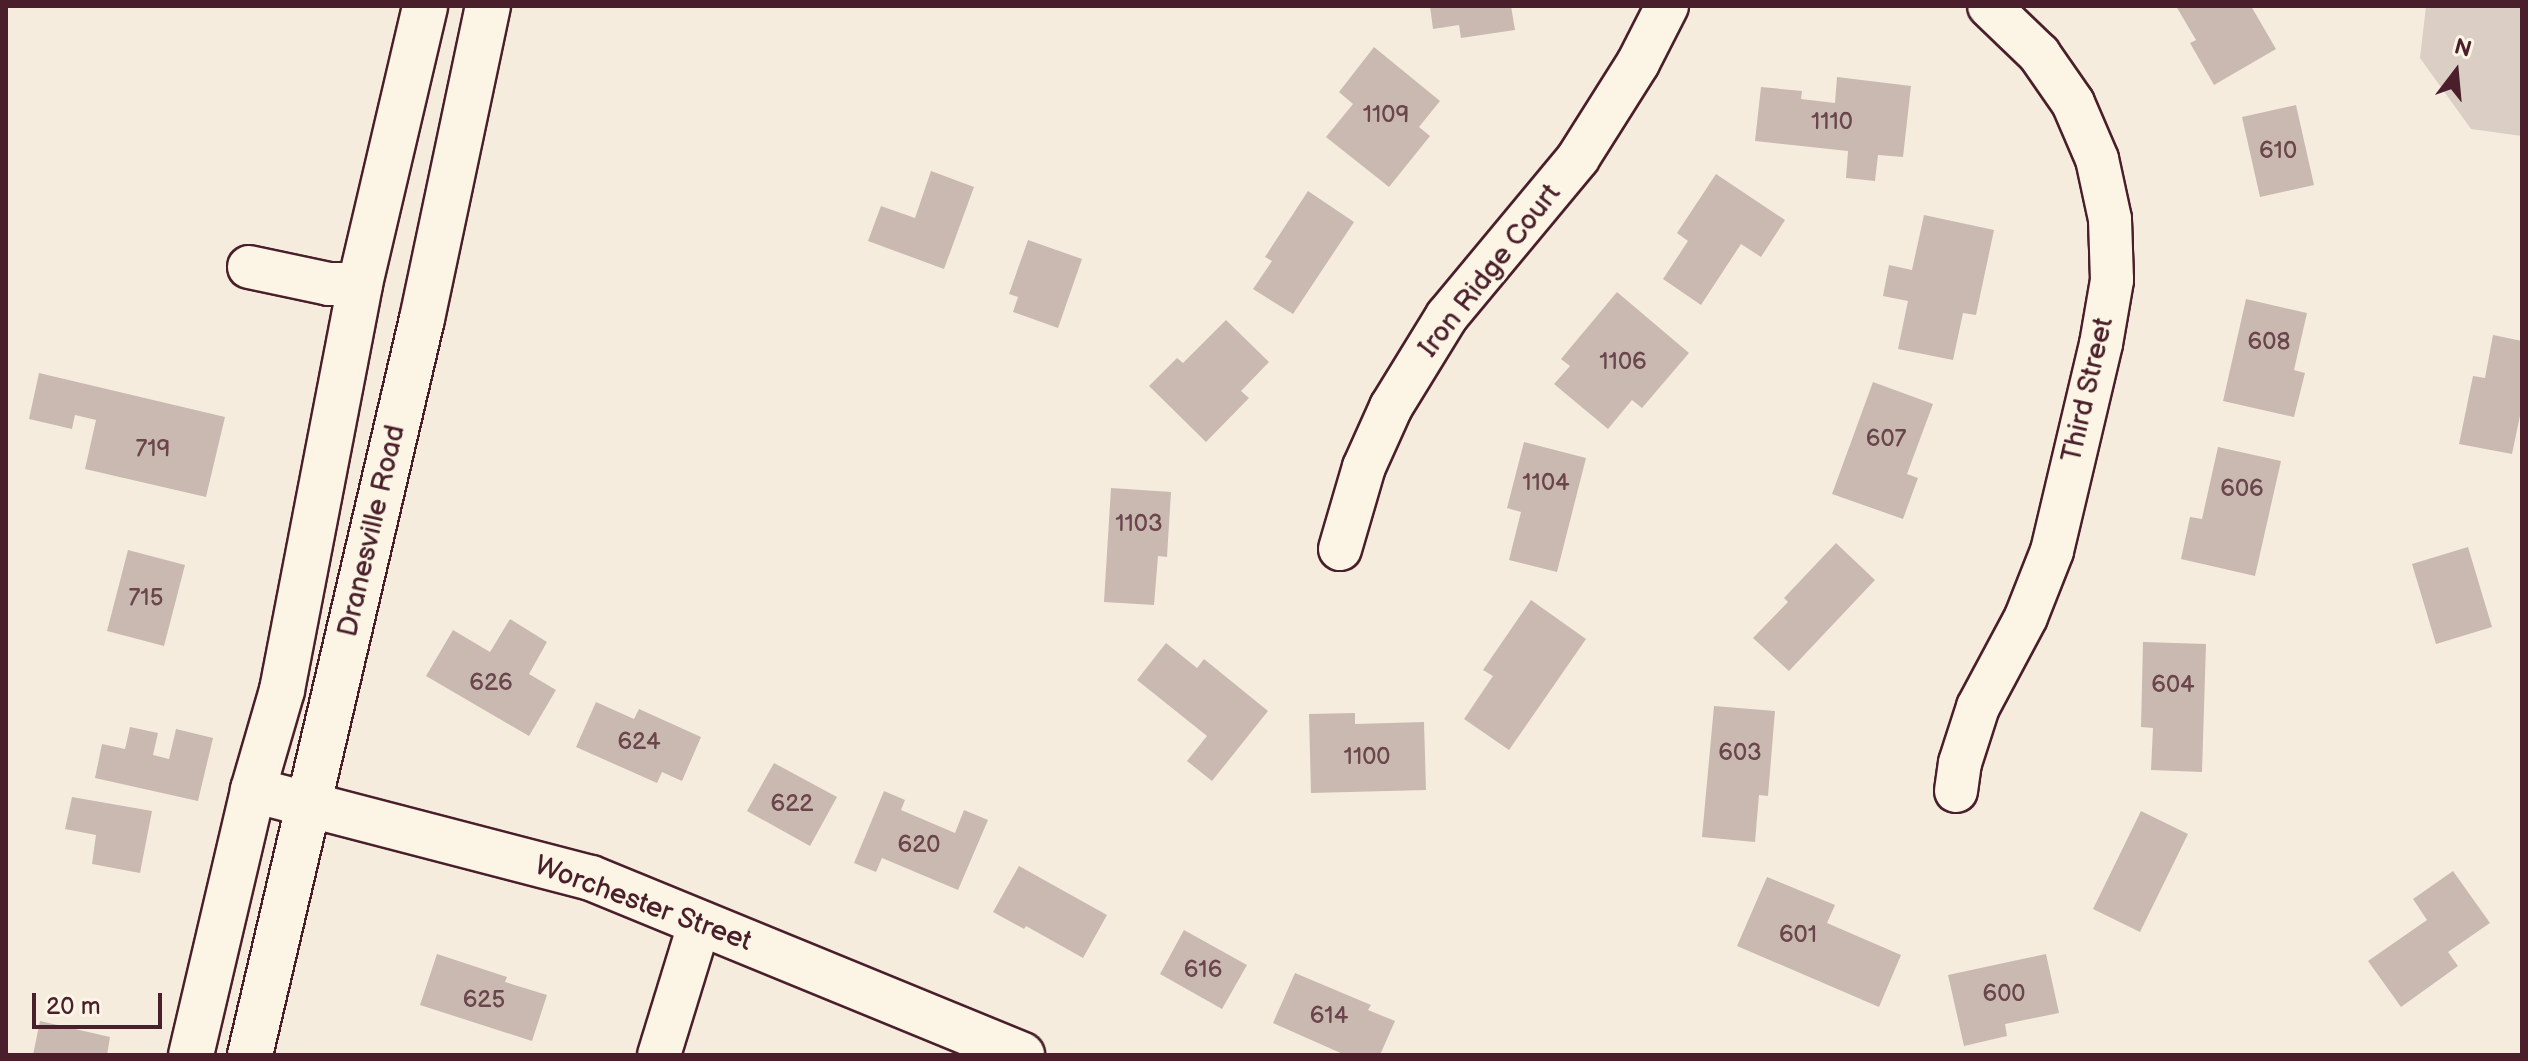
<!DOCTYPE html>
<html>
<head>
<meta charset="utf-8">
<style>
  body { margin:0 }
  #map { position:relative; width:2528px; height:1061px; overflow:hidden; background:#f5ecde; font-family:"Balsamiq Sans",sans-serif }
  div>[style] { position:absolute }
  .green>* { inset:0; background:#dbcec4 }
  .building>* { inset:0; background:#cab9b1 }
  .roads { filter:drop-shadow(2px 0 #4a1f2b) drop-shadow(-2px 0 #4a1f2b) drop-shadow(0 2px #4a1f2b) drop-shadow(0 -2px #4a1f2b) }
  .minor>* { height:42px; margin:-21px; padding:0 21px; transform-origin:21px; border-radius:21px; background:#fcf5e5 }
  .tertiary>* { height:44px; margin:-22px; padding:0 22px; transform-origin:22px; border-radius:22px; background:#fcf5e5 }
  .primary>* { height:44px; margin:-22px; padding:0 22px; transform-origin:22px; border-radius:22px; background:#fcf5e5 }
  span { translate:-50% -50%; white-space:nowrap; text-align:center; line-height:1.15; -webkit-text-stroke:6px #fcf5e5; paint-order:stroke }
  .number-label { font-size:24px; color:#6a464c }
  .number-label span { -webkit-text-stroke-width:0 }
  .street-label { font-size:28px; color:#4a1f2b }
  .frame { position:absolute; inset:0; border:8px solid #4a1f2b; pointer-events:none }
  .north { position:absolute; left:2416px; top:32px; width:80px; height:80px; -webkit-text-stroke:6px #fcf5e5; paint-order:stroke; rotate:16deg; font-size:22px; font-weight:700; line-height:32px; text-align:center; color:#4a1f2b }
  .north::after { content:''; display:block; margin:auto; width:28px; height:36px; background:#4a1f2b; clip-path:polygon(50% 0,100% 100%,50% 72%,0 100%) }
  .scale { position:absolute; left:32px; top:993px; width:130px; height:36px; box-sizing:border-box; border:4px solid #4a1f2b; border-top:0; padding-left:10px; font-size:24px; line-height:28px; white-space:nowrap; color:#4a1f2b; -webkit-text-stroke:6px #fcf5e5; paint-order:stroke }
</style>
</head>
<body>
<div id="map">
  <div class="green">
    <i style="clip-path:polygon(2426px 6px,2522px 6px,2522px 136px,2471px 129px,2420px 58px)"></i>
  </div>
  <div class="building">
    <i style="clip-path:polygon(1430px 6px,1511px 6px,1515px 30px,1461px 38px,1459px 25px,1433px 29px)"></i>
    <i style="clip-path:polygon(2176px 6px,2251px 6px,2276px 49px,2214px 85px,2190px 43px,2196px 40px)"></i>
    <i style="clip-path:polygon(1374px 47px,1440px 101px,1419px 127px,1430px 136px,1389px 187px,1326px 137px,1353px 104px,1339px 92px)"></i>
    <i style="clip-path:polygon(1837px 77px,1911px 86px,1903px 157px,1878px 155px,1875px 181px,1846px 178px,1848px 151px,1755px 141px,1761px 87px,1802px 91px,1801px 99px,1835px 103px)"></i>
    <i style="clip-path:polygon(2296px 105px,2314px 185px,2260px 197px,2242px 117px)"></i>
    <i style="clip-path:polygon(931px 171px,974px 187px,944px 269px,868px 241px,881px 206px,915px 218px)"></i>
    <i style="clip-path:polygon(1716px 174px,1785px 220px,1761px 257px,1741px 244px,1701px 305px,1663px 279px,1688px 241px,1677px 233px)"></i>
    <i style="clip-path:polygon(1308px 191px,1354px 222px,1293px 314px,1253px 289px,1272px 261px,1265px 257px)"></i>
    <i style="clip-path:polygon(1924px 215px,1994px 230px,1976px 315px,1963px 313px,1953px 360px,1898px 349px,1908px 301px,1883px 296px,1889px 265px,1912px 270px)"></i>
    <i style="clip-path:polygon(1028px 240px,1082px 259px,1058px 328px,1013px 312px,1018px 297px,1009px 294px)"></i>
    <i style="clip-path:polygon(1617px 292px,1689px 353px,1642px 408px,1632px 400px,1608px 429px,1554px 384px,1570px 366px,1561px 359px)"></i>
    <i style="clip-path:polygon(2246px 299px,2307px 313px,2294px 370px,2305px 373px,2294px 417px,2223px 401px)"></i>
    <i style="clip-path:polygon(1226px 320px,1269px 362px,1241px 391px,1249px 398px,1206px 442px,1149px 386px,1177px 358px,1183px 363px)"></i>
    <i style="clip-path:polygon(2493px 335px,2522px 341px,2522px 406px,2512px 454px,2459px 444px,2473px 376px,2485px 378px)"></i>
    <i style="clip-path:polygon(39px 373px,225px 417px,206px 497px,85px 469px,96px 420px,75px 415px,72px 429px,29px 419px)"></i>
    <i style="clip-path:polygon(1873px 382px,1933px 404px,1907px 474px,1918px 478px,1903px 519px,1832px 494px)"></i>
    <i style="clip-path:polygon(1524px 442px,1586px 458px,1557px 572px,1509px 560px,1521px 512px,1507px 508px)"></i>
    <i style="clip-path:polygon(2218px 447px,2281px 461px,2255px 576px,2181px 559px,2190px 517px,2202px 519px)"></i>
    <i style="clip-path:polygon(1111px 488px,1171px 492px,1167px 557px,1158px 556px,1154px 605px,1104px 602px)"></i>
    <i style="clip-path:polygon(1836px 543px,1875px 580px,1789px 671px,1753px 638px,1788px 602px,1784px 598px)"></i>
    <i style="clip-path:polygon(2468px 547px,2492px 627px,2436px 644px,2412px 564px)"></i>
    <i style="clip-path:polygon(128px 550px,185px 565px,164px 646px,107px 631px)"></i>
    <i style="clip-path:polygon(1531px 600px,1586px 639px,1509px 750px,1464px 719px,1493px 676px,1483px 670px)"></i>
    <i style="clip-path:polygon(510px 619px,547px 642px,529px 674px,556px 690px,529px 736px,426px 676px,453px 630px,490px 652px)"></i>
    <i style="clip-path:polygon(2143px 642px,2206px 644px,2202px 772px,2151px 770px,2153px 728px,2141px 727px)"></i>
    <i style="clip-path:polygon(1166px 643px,1197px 668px,1204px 659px,1268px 711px,1212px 781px,1187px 761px,1207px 736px,1137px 680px)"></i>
    <i style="clip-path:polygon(596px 702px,634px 719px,639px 709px,701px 737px,682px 781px,662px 772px,657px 783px,576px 747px)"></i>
    <i style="clip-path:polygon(1714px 706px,1775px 711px,1768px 796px,1759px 795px,1755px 842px,1702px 837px)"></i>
    <i style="clip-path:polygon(1355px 713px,1355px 724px,1424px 722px,1426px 790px,1311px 793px,1309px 714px)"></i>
    <i style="clip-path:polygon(130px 727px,158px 733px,153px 755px,169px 759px,176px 729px,213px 738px,198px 801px,95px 778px,102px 744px,125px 749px)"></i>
    <i style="clip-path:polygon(774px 763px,837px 797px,810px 846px,747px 811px)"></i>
    <i style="clip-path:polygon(884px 791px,905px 800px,901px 810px,955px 833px,964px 810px,988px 820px,958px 890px,882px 858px,876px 872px,854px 863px)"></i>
    <i style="clip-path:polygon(72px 797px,152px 811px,140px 873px,92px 864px,96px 835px,65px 829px)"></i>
    <i style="clip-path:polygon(2141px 811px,2188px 834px,2140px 932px,2093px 909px)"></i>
    <i style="clip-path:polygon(1019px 866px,1107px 915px,1083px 958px,1026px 926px,1024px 929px,993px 912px)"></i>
    <i style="clip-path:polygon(2453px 871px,2490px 923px,2448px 952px,2458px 966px,2401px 1007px,2368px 961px,2427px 920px,2413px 899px)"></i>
    <i style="clip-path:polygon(1767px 877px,1835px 905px,1827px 923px,1901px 955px,1879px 1007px,1737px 946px)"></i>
    <i style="clip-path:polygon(1184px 930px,1247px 965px,1222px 1009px,1160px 974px)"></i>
    <i style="clip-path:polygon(437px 954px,507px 977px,505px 982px,547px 995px,532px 1041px,420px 1005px)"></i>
    <i style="clip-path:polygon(2046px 954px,2059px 1013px,2005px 1024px,2007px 1036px,1964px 1046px,1948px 975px)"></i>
    <i style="clip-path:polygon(1295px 973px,1371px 1005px,1368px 1010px,1395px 1021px,1380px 1055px,1345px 1055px,1273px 1023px)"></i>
    <i style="clip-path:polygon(40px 1021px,110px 1037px,107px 1055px,33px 1055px)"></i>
  </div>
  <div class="roads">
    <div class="minor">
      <i style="left:249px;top:267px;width:82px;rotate:12deg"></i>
      <i style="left:329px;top:284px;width:31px"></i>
      <i style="left:1340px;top:549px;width:85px;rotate:-73.7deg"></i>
      <i style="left:1364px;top:467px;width:66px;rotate:-65.8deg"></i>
      <i style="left:1391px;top:407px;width:107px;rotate:-58.4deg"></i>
      <i style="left:1447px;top:316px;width:205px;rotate:-50.3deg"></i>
      <i style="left:1578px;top:158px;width:112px;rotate:-57.7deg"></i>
      <i style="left:1638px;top:63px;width:64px;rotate:-63deg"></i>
      <i style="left:1956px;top:791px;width:28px;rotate:-82deg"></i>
      <i style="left:1960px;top:763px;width:59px;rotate:-72.2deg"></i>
      <i style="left:1978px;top:707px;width:102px;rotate:-61.9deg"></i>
      <i style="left:2026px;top:617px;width:71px;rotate:-68.5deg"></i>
      <i style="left:2052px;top:551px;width:213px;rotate:-76.7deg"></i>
      <i style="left:2101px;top:344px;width:65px;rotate:-80.2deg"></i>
      <i style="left:2112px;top:280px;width:61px;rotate:-91.9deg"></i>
      <i style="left:2110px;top:219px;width:61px;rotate:-102.2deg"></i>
      <i style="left:2097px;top:159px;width:61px;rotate:-113.2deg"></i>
      <i style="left:2073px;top:103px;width:60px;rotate:-124.8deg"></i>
      <i style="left:2039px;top:54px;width:69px;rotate:-136.2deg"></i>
      <i style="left:659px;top:1055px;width:139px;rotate:-72.9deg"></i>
    </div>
    <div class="tertiary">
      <i style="left:253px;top:790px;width:349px;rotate:14.6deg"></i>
      <i style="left:591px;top:878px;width:466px;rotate:22.3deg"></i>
    </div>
    <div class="primary">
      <i style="left:191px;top:1055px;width:272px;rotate:-76.8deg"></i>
      <i style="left:253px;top:790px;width:104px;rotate:-73.8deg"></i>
      <i style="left:282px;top:690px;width:413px;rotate:-79.1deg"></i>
      <i style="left:360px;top:284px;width:285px;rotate:-76.8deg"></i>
      <i style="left:250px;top:1055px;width:756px;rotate:-76.85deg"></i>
      <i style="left:422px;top:319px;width:320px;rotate:-78.1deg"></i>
    </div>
  </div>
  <div class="number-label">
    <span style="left:1386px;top:115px">1109</span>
    <span style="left:1832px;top:122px">1110</span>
    <span style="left:2278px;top:151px">610</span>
    <span style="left:2269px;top:342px">608</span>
    <span style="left:1623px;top:362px">1106</span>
    <span style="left:1886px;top:439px">607</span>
    <span style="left:153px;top:449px">719</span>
    <span style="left:1546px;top:483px">1104</span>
    <span style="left:2242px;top:489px">606</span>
    <span style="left:1139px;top:524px">1103</span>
    <span style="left:146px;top:598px">715</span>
    <span style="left:491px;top:683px">626</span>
    <span style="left:2173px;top:685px">604</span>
    <span style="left:639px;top:742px">624</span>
    <span style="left:1740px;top:753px">603</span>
    <span style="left:1367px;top:757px">1100</span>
    <span style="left:792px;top:804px">622</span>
    <span style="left:919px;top:845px">620</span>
    <span style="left:1798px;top:935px">601</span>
    <span style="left:1203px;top:970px">616</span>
    <span style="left:2004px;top:994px">600</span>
    <span style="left:484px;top:1000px">625</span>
    <span style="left:1329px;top:1016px">614</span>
  </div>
  <div class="street-label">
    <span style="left:1490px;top:271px;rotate:-52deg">Iron Ridge Court</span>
    <span style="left:2088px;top:390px;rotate:-77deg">Third Street</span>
    <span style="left:372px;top:531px;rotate:-77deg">Dranesville Road</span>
    <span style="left:643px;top:904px;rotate:20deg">Worchester Street</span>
  </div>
  <div class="frame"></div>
  <div class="north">N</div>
  <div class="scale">20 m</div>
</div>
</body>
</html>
